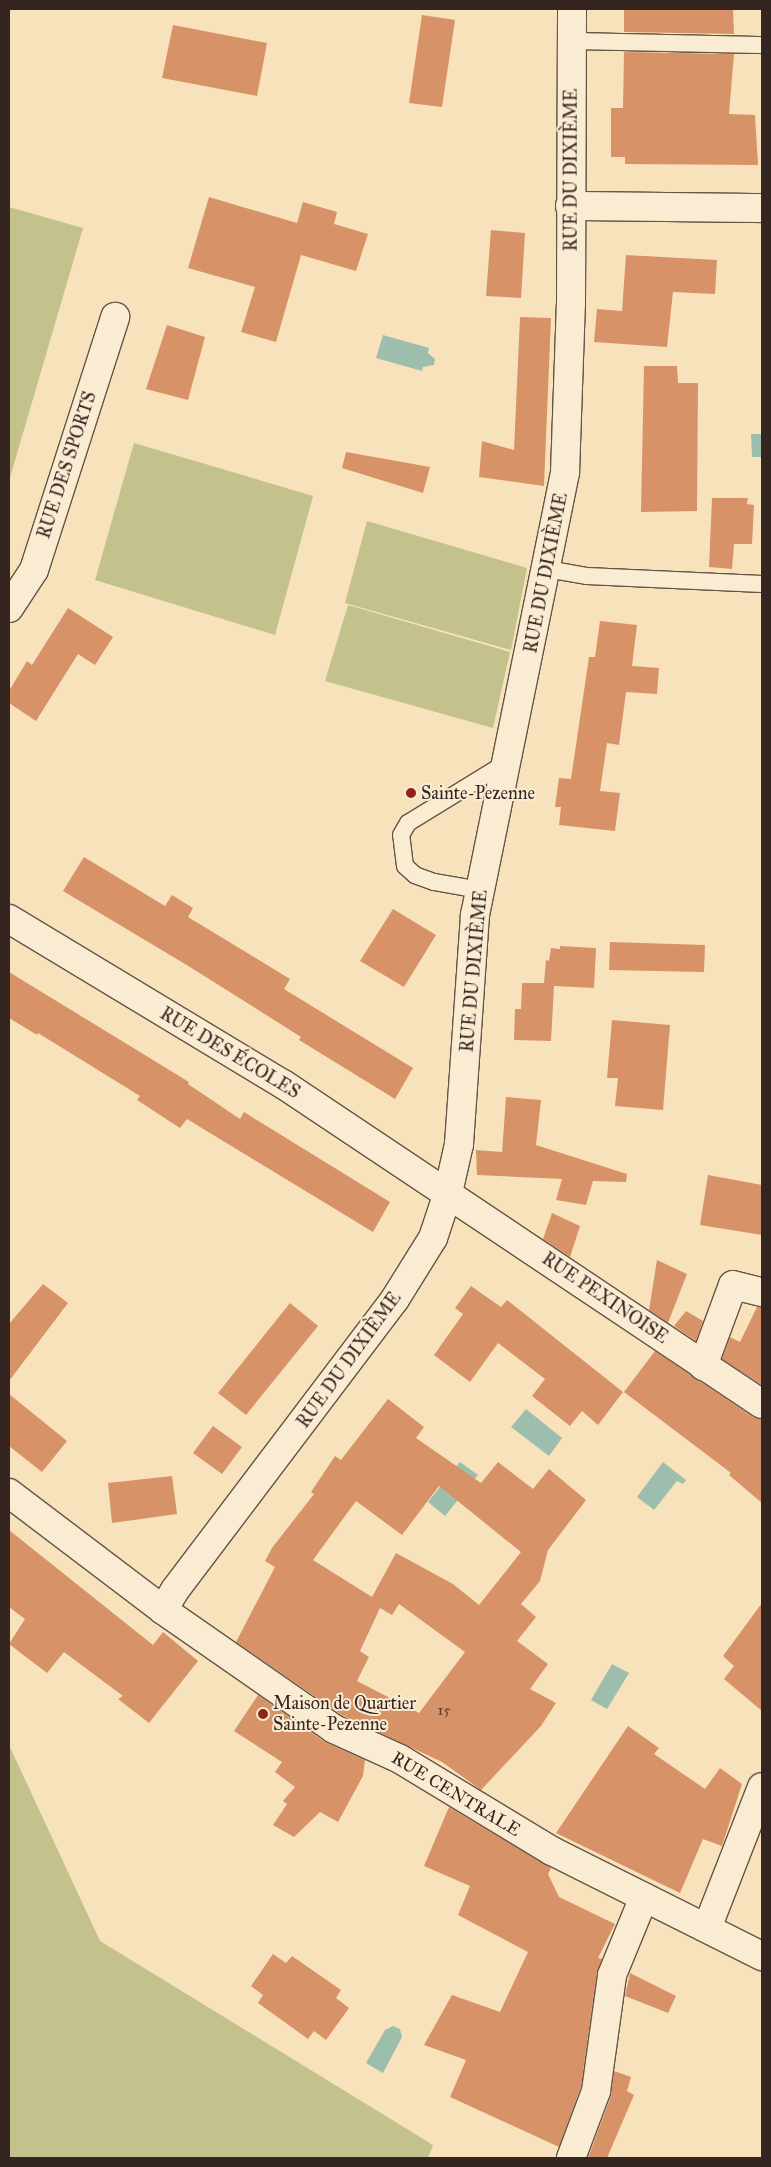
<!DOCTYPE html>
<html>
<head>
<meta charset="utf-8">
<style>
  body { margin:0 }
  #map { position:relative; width:771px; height:2167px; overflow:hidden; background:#f7e2bb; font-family:"IM FELL Great Primer",serif }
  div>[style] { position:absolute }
  .green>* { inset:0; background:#c3c18c }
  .water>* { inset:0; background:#9ebead }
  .building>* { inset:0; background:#d89268 }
  .roads { filter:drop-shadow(1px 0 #655447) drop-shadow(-1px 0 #655447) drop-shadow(0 1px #655447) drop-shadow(0 -1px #655447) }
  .service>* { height:16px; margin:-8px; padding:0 8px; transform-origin:8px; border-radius:8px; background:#faecd3 }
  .minor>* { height:28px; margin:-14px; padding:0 14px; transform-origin:14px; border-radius:14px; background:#faecd3 }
  .tertiary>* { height:28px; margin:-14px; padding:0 14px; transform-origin:14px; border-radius:14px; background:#faecd3 }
  .dots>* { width:14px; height:14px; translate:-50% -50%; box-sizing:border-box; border:2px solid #faecd3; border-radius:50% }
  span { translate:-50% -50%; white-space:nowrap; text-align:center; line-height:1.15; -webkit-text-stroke:4px #faecd3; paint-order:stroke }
  .number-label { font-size:15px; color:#5d4032 }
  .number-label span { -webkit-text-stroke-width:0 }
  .street-label { font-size:18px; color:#342520 }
  .poi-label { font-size:18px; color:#342520 }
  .left { translate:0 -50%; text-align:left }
  .frame { position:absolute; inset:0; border:10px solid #342520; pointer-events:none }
</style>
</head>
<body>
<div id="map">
  <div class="green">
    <i style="clip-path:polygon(9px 207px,83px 228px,9px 481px)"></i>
    <i style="clip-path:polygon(134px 443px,313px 496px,275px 635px,95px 580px)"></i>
    <i style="clip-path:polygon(367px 521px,527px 568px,511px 650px,345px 603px)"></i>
    <i style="clip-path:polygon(348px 605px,510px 652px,493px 728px,325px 681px)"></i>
    <i style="clip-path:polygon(9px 1745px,100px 1941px,433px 2145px,428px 2158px,9px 2158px)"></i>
  </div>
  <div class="water">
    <i style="clip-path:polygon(383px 335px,429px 348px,428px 353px,435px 359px,434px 365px,423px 367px,422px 371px,376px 358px)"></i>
    <i style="clip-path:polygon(751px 434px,762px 434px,762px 457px,752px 457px)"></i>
    <i style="clip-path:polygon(526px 1409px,562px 1438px,549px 1456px,511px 1427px)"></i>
    <i style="clip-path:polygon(460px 1462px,478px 1475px,445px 1516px,428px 1502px)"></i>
    <i style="clip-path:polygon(663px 1462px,686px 1480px,683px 1484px,677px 1481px,654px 1510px,637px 1497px)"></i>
    <i style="clip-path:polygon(612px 1664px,629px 1673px,607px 1709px,591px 1700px)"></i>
    <i style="clip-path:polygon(393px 2026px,400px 2029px,402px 2037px,383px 2073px,366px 2063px,385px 2030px)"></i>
  </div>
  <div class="building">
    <i style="clip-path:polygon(624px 9px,733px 9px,734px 34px,624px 32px)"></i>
    <i style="clip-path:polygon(422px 15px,455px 20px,442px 107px,409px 103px)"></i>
    <i style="clip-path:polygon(173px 25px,267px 43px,257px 96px,162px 78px)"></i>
    <i style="clip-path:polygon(624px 52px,734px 54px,729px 114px,755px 115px,758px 165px,625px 164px,625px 157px,611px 157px,611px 108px,623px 108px)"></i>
    <i style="clip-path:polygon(209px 197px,297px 223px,303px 202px,337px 212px,334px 224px,368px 234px,356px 271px,301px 255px,276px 342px,241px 332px,255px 287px,188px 268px)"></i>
    <i style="clip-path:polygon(491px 230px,525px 233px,521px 298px,486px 296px)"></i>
    <i style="clip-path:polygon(626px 255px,717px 260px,715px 294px,673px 292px,667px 347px,594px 342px,597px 309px,622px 311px)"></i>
    <i style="clip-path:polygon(520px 317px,551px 318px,544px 486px,479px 477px,482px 441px,514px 450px)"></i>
    <i style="clip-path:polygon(167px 325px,205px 337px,188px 400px,146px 389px)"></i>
    <i style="clip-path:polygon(644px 366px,677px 366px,678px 383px,698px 383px,697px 511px,641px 512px)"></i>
    <i style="clip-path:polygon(346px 452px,430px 467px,423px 493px,342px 468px)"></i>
    <i style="clip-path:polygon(712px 498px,748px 498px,747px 504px,754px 505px,752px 544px,734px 544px,732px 569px,709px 567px)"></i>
    <i style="clip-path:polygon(68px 608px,113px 637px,95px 665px,78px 654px,36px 721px,9px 703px,9px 691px,27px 661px,32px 665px)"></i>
    <i style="clip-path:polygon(600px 621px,637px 625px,632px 666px,659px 668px,657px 694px,626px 692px,619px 745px,607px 743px,600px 791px,620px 793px,615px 831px,559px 825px,561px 807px,555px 807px,559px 778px,571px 779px,589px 657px,595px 657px)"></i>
    <i style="clip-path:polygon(84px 857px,165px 906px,172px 895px,193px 908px,188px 917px,290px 979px,284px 989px,413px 1068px,395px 1099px,299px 1040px,301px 1037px,190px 967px,63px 891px)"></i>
    <i style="clip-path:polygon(393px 909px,436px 935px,404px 987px,360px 961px)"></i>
    <i style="clip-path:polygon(610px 942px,705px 945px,704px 972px,609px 970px)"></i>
    <i style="clip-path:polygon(560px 946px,596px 948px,594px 988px,554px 986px,551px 1041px,514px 1040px,515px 1009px,521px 1009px,522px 983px,544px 983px,546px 960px,549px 961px,551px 948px,560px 949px)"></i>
    <i style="clip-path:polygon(9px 972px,189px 1082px,188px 1084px,240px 1119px,244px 1112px,390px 1202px,373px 1232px,187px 1119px,180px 1128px,137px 1100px,140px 1096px,38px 1033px,37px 1035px,9px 1018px)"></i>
    <i style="clip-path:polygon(612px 1020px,670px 1025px,663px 1110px,615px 1106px,618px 1078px,607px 1078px)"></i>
    <i style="clip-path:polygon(506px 1097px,541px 1100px,536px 1145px,627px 1174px,626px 1182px,593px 1181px,586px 1205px,556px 1200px,562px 1179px,477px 1175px,476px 1150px,502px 1152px)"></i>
    <i style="clip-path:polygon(708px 1175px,762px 1185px,762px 1235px,700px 1225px)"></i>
    <i style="clip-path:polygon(552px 1213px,580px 1226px,570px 1257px,543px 1239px)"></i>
    <i style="clip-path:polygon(657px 1260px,687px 1274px,668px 1323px,649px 1310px)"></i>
    <i style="clip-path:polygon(43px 1284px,68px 1303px,9px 1381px,9px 1324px)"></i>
    <i style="clip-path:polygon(471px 1286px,501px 1307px,507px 1300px,623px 1392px,598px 1425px,582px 1411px,570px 1426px,532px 1396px,545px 1379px,498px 1343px,470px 1382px,434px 1355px,463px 1314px,455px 1308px)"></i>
    <i style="clip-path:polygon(290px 1303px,318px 1326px,246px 1415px,218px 1393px)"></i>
    <i style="clip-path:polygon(757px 1307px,762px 1307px,762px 1385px,722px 1359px,730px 1337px,740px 1342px)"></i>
    <i style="clip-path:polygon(686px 1311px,703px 1321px,696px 1341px,674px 1326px)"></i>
    <i style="clip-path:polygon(655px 1351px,753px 1417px,762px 1419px,762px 1503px,729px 1475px,731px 1473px,624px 1392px)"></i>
    <i style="clip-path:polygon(9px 1394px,67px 1441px,42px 1472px,9px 1446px)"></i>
    <i style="clip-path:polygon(evenodd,388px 1399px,424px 1427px,416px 1438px,481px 1483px,498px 1462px,533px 1489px,549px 1469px,586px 1500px,548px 1550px,540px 1581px,521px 1604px,536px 1617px,517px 1641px,548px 1664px,530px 1689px,556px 1703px,541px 1726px,481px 1790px,442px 1762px,342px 1715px,236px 1642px,275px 1567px,265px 1561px,272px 1548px,314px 1494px,311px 1492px,335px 1456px,341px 1460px,388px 1399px,439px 1486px,521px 1552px,479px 1605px,453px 1584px,396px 1553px,372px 1597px,313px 1560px,356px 1501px,402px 1535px,439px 1486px,388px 1399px,399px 1604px,465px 1652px,419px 1713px,357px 1681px,369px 1657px,360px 1651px,380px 1608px,392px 1615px,399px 1604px)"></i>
    <i style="clip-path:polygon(213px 1426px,242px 1447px,222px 1474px,193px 1453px)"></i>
    <i style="clip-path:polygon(172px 1476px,177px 1514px,112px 1523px,108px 1483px)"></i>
    <i style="clip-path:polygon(9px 1530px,153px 1645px,163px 1632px,198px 1661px,149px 1723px,118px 1699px,123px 1696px,64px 1652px,47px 1673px,9px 1644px,25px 1619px,9px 1607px)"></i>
    <i style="clip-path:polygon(762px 1603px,762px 1711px,724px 1679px,734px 1666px,723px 1656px)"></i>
    <i style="clip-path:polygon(258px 1695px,325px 1742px,365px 1760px,363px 1776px,338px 1822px,320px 1812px,294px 1837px,273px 1825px,287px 1804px,283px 1801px,295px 1787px,275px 1772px,282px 1762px,234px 1731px)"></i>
    <i style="clip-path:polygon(628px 1726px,659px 1748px,654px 1754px,705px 1789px,720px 1768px,742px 1784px,722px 1846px,703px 1839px,680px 1893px,556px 1833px)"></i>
    <i style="clip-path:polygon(449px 1807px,551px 1868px,548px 1874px,559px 1897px,615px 1924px,598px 1958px,602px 1959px,597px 1973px,581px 2087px,559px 2147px,450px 2097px,466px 2060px,424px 2045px,452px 1995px,500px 2012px,528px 1952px,458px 1915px,470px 1886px,424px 1866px)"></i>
    <i style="clip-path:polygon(273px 1954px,286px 1963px,292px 1956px,341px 1990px,336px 1998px,349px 2008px,326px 2040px,314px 2031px,308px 2039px,258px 2003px,263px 1995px,251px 1986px)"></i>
    <i style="clip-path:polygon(630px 1973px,676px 1996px,668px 2013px,625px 1996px)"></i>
    <i style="clip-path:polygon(614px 2071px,631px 2077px,627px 2091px,634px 2095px,607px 2158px,588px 2158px,611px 2096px)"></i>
  </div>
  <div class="roads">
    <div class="service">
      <i style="left:571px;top:41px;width:191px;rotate:1.2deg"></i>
      <i style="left:547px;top:569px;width:41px;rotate:9.9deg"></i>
      <i style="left:587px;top:576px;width:175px;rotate:2.6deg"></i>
      <i style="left:480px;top:890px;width:47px;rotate:-170.1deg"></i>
      <i style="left:434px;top:882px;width:20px;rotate:-160deg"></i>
      <i style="left:415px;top:875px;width:13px;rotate:-138deg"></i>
      <i style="left:405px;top:866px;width:31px;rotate:-97deg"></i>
      <i style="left:401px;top:835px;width:14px;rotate:-60deg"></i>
      <i style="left:408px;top:823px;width:116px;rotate:-31.6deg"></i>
    </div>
    <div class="minor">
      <i style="left:570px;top:206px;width:192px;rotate:0.6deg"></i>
      <i style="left:9px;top:608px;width:45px;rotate:-56.7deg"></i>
      <i style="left:34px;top:570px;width:266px;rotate:-72.2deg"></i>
      <i style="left:9px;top:919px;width:320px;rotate:31.1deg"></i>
      <i style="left:283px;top:1084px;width:576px;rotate:33.75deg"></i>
      <i style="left:703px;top:1366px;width:86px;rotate:-69.7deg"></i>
      <i style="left:733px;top:1285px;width:30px;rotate:14deg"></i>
      <i style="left:707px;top:1928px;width:151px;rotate:-68.7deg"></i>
      <i style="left:571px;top:2158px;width:72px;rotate:-69.5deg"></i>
      <i style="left:596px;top:2091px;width:117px;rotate:-82.1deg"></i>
      <i style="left:612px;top:1975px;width:84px;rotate:-67.7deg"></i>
    </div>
    <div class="tertiary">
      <i style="left:9px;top:1493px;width:193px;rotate:37.2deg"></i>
      <i style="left:163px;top:1610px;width:208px;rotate:34.8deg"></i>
      <i style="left:334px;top:1729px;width:72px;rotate:24.4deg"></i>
      <i style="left:400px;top:1759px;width:178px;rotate:31.2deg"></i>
      <i style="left:552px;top:1851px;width:235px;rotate:26.6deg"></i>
      <i style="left:163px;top:1610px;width:23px;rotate:-59deg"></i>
      <i style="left:175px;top:1590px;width:365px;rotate:-52.9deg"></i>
      <i style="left:395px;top:1299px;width:72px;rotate:-58.1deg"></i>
      <i style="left:433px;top:1238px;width:47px;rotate:-71.6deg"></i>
      <i style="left:448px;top:1193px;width:50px;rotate:-77.3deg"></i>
      <i style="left:459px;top:1144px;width:230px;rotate:-86deg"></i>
      <i style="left:475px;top:915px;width:451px;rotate:-78.5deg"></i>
      <i style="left:565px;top:473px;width:169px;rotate:-88deg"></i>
      <i style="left:571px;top:304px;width:295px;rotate:-89.8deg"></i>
    </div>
  </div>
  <div class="dots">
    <i style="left:411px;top:793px;background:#8f2418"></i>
    <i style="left:263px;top:1714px;background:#8f2418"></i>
  </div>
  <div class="number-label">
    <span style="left:444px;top:1711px">15</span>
  </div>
  <div class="street-label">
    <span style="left:571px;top:170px;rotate:-90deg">RUE DU DIXIÈME</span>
    <span style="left:67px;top:465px;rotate:-72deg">RUE DES SPORTS</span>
    <span style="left:546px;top:573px;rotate:-79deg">RUE DU DIXIÈME</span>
    <span style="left:474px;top:971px;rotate:-85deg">RUE DU DIXIÈME</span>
    <span style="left:230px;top:1053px;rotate:31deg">RUE DES ÉCOLES</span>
    <span style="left:605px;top:1298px;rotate:34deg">RUE PEXINOISE</span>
    <span style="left:349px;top:1360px;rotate:-54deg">RUE DU DIXIÈME</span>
    <span style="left:456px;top:1794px;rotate:31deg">RUE CENTRALE</span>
  </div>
  <div class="poi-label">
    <span class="left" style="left:421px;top:793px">Sainte-Pezenne</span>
    <span class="left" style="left:273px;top:1714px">Maison de Quartier<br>Sainte-Pezenne</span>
  </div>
  <div class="frame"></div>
</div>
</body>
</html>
